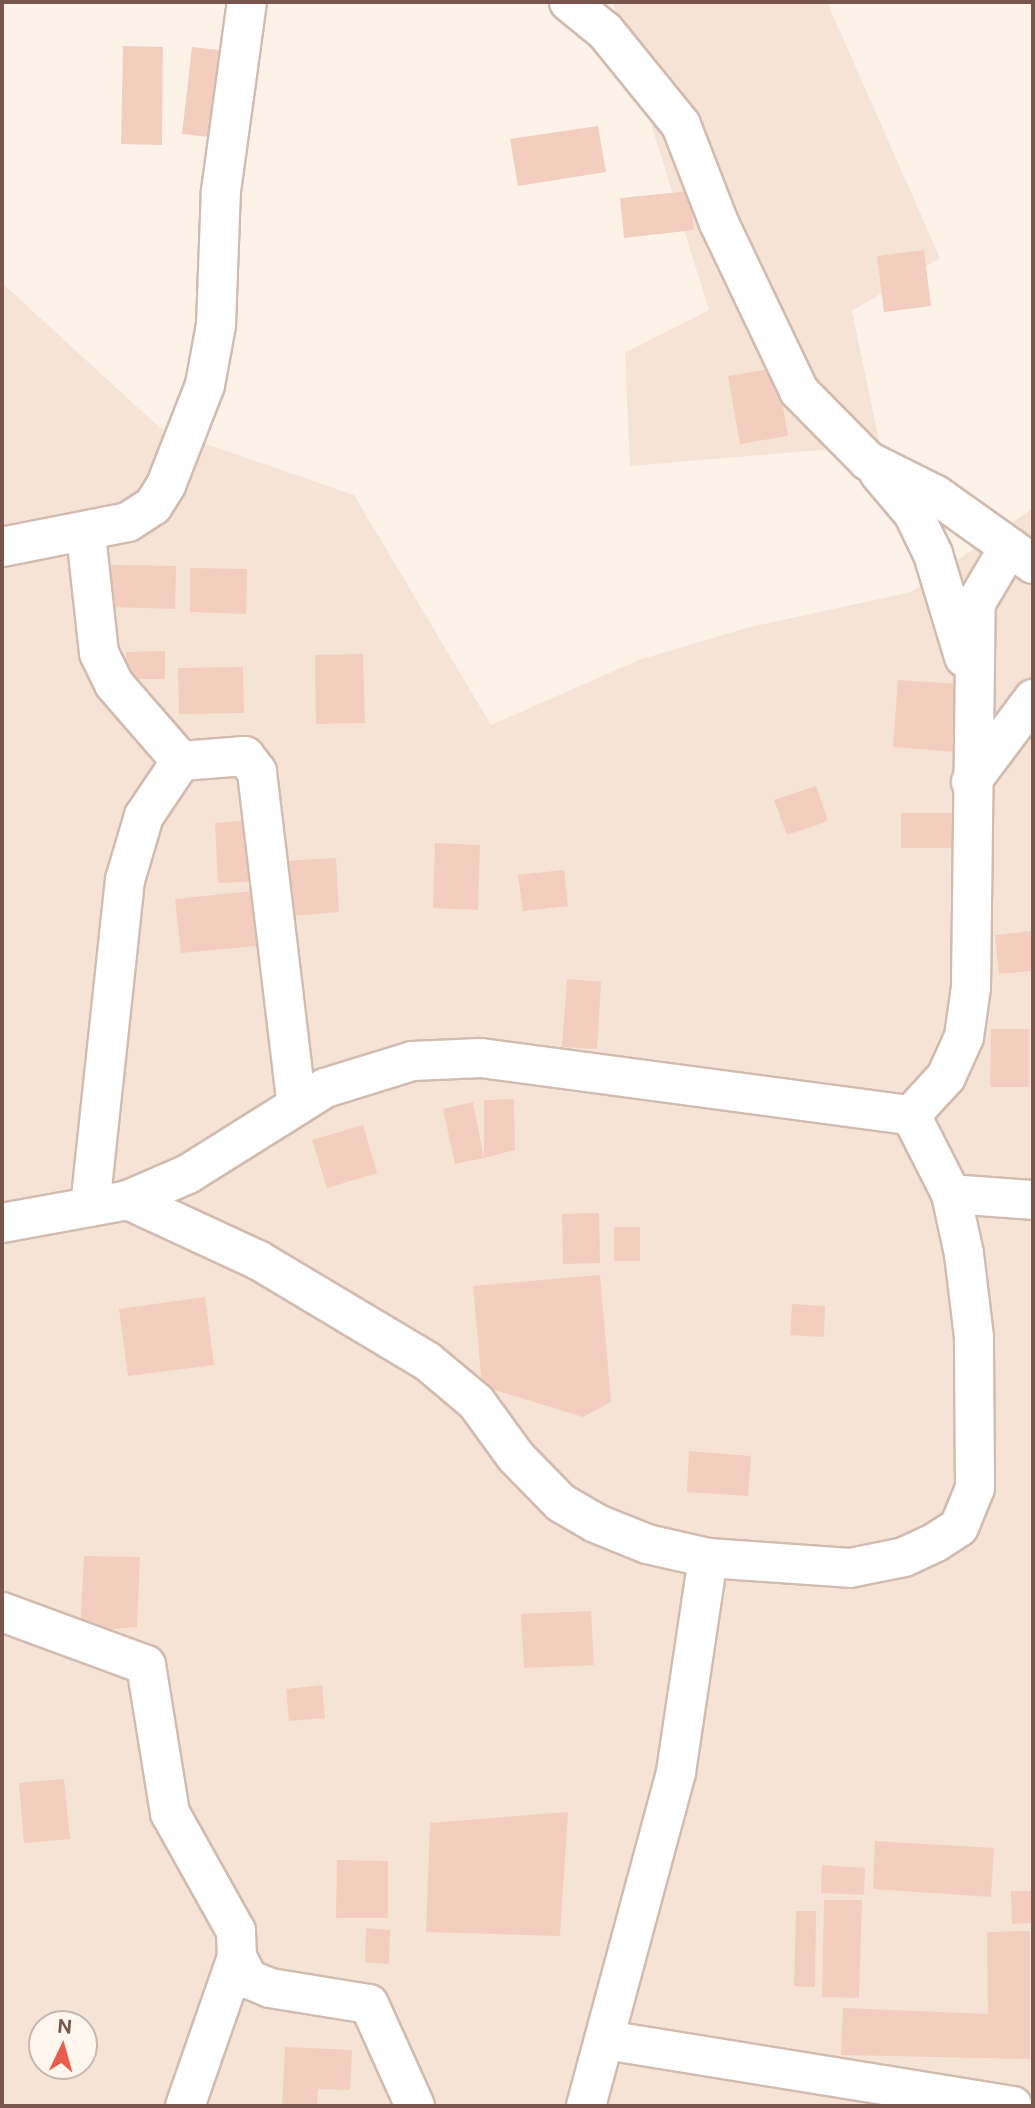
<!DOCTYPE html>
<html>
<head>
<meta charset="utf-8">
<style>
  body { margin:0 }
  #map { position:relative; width:1035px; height:2108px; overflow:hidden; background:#fdf2e8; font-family:"Public Sans",sans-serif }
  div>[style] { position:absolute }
  .residential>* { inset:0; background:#f5e3d6 }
  .building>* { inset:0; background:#f3cebf }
  .roads { filter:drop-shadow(2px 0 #d2bbaf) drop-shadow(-2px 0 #d2bbaf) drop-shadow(0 2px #d2bbaf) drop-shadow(0 -2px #d2bbaf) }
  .street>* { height:38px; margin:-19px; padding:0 19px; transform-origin:19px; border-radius:19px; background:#fff }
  span { translate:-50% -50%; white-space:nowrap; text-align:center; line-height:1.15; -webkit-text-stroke:5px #fff7ee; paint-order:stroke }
  .frame { position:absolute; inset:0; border:4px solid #78564b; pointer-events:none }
  .north { position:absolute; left:28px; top:2010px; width:70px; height:70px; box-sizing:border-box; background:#fff7ee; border:2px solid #c9b7ad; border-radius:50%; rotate:5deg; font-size:19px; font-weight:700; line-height:28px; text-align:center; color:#78564b }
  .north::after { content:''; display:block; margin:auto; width:24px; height:32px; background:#e85d4c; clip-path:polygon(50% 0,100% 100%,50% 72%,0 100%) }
</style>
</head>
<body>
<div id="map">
  <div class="residential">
    <i style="clip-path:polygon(613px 2px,827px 2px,940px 258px,852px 311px,880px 445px,630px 466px,625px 353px,709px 310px)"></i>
    <i style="clip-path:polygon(evenodd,2px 283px,160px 428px,354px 495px,491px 725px,639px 660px,750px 627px,911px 592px,1033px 508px,1033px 2083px,1026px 2106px,2px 2106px,2px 283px,42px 2024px,84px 2024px,84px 2066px,42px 2066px,42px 2024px)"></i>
  </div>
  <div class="building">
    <i style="clip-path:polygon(123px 46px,163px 47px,162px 145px,121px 144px)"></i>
    <i style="clip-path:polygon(192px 47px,227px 51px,218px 138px,182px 134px)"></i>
    <i style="clip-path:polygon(598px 126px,606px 172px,518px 186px,510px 139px)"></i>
    <i style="clip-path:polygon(690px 191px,694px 230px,624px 238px,620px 198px)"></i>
    <i style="clip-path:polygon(924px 250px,931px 306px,884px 312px,877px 256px)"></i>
    <i style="clip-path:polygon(776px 368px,788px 436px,740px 444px,728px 376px)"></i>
    <i style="clip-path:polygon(110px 565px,176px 566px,175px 609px,109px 607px)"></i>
    <i style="clip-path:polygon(190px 568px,247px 569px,246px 614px,190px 612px)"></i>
    <i style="clip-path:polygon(165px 651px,165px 679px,126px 679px,126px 652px)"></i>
    <i style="clip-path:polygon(363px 654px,365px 723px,316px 724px,315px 655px)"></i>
    <i style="clip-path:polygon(243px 667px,244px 713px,179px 714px,178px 668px)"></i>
    <i style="clip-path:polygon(898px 680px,959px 684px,954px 752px,893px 747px)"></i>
    <i style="clip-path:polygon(816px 786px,828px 821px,787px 835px,774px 800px)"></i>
    <i style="clip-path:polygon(901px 813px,959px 813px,959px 848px,901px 848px)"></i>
    <i style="clip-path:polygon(256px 820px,259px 881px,218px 883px,215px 823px)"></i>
    <i style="clip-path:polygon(435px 843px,480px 845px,478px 910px,433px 908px)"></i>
    <i style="clip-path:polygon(336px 858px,339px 912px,289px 916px,285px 861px)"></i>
    <i style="clip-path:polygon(564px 870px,568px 906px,523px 911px,518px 875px)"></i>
    <i style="clip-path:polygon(263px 890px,268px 945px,181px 953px,175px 899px)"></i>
    <i style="clip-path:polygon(1032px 931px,1033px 971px,999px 974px,995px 935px)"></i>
    <i style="clip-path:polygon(567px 979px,601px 982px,597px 1049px,562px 1047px)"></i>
    <i style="clip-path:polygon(991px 1029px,1029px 1029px,1029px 1087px,990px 1087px)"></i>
    <i style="clip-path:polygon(514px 1099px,515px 1150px,484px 1158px,455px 1164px,443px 1109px,473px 1102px,484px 1158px,484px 1100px)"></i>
    <i style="clip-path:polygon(363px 1125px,377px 1173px,327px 1188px,312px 1140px)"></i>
    <i style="clip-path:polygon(599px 1213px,600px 1263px,563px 1264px,562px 1214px)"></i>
    <i style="clip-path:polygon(614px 1227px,640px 1227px,640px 1261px,614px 1261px)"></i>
    <i style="clip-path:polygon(600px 1275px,611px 1402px,583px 1417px,482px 1386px,473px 1286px)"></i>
    <i style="clip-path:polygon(205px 1297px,214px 1365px,128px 1376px,119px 1309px)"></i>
    <i style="clip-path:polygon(792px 1304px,825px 1306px,824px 1337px,790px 1335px)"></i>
    <i style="clip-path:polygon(689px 1451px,751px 1456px,748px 1496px,687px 1492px)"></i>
    <i style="clip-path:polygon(84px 1556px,140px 1557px,137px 1627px,80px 1632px)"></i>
    <i style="clip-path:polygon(591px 1611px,594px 1665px,524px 1668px,521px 1614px)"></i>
    <i style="clip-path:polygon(322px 1685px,325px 1718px,289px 1721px,286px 1689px)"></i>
    <i style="clip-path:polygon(64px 1779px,70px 1839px,24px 1843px,19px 1783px)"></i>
    <i style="clip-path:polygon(568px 1812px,560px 1936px,426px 1932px,430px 1823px)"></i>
    <i style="clip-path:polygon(875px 1841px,994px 1848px,991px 1897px,873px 1889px)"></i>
    <i style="clip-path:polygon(337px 1860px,388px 1861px,388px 1918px,336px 1918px)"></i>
    <i style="clip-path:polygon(822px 1865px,865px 1868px,864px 1895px,821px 1893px)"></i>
    <i style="clip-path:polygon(1011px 1891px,1033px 1891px,1033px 1923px,1012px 1924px)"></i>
    <i style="clip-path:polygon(824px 1900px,862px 1900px,859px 1998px,822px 1997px)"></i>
    <i style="clip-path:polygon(796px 1911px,816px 1911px,815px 1987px,794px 1986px)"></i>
    <i style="clip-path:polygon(366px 1928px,390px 1930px,389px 1964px,365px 1962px)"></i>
    <i style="clip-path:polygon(1030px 1931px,1030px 2059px,841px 2055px,843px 2008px,988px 2014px,987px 1932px)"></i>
    <i style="clip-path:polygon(285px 2047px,352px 2050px,350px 2090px,318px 2089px,317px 2106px,282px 2106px)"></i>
  </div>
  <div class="roads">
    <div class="street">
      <i style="left:569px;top:2px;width:46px;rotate:38.9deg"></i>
      <i style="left:605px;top:31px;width:121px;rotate:51deg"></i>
      <i style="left:681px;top:125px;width:105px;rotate:68.8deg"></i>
      <i style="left:719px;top:223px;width:186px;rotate:64.5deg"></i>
      <i style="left:799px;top:391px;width:98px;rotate:45.4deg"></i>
      <i style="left:868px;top:461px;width:76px;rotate:26.6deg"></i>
      <i style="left:936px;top:495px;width:119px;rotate:35.4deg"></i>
      <i style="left:879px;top:473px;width:52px;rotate:49.6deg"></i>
      <i style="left:913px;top:513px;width:46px;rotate:64deg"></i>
      <i style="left:933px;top:554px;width:108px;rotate:73.2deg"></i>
      <i style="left:86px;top:535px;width:119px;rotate:83.7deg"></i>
      <i style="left:99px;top:653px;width:34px;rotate:64deg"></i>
      <i style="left:114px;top:684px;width:102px;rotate:49deg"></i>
      <i style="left:181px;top:761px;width:64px;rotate:-4.5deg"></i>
      <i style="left:245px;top:756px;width:20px;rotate:53deg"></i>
      <i style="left:257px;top:772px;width:336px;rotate:83.2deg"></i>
      <i style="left:2px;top:547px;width:128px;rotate:-11.2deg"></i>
      <i style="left:128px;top:522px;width:30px;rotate:-33deg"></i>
      <i style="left:153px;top:506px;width:25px;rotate:-58deg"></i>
      <i style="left:166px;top:485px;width:107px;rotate:-68.7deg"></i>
      <i style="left:205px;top:385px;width:61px;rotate:-79.6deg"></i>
      <i style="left:216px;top:325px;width:134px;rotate:-87.9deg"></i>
      <i style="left:221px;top:191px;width:191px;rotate:-82.2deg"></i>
      <i style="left:971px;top:782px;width:104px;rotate:-53.2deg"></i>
      <i style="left:911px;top:1115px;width:52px;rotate:-47.4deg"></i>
      <i style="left:946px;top:1077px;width:44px;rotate:-65.8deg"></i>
      <i style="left:964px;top:1037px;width:50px;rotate:-82deg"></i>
      <i style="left:971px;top:987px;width:384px;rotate:-89.3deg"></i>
      <i style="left:976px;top:603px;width:65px;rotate:-59.5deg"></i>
      <i style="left:951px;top:1194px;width:82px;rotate:4.2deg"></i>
      <i style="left:128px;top:1200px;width:143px;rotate:24.8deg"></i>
      <i style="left:258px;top:1260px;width:197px;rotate:30.9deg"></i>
      <i style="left:427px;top:1361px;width:64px;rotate:39.9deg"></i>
      <i style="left:476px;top:1402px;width:68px;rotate:54deg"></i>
      <i style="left:516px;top:1457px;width:64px;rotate:45.6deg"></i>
      <i style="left:561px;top:1503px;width:39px;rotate:30deg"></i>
      <i style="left:595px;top:1523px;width:56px;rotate:22deg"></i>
      <i style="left:647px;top:1544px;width:63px;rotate:12.9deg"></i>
      <i style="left:708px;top:1558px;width:142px;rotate:4deg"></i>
      <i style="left:850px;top:1568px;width:55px;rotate:-11.5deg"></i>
      <i style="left:904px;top:1557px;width:35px;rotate:-25deg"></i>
      <i style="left:936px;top:1542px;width:27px;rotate:-33deg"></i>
      <i style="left:959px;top:1527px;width:42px;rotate:-67.7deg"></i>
      <i style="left:975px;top:1488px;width:151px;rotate:-90.4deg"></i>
      <i style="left:974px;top:1337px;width:84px;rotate:-96.9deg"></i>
      <i style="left:964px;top:1254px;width:61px;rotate:-102.2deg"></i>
      <i style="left:951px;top:1194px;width:89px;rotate:-116.9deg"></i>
      <i style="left:90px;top:1207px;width:329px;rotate:-83.9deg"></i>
      <i style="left:125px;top:880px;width:67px;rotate:-73.5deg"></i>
      <i style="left:144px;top:816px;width:66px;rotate:-56.1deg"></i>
      <i style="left:2px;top:1223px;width:128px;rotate:-10.3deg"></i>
      <i style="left:128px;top:1200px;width:65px;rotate:-23.4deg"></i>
      <i style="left:188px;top:1174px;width:162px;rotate:-32.1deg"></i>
      <i style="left:325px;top:1088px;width:91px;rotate:-17.2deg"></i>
      <i style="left:412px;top:1061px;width:69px;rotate:-2.5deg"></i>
      <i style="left:481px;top:1058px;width:434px;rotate:7.6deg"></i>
      <i style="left:2px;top:1612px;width:153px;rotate:20.2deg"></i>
      <i style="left:146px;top:1665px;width:150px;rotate:80.8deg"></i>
      <i style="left:170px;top:1813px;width:135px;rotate:60.8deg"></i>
      <i style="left:236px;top:1931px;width:26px;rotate:88deg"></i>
      <i style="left:237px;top:1957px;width:158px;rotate:109.2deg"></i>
      <i style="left:237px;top:1957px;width:25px;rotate:63deg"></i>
      <i style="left:248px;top:1979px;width:24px;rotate:22deg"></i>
      <i style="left:270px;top:1988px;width:100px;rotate:9.2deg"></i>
      <i style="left:369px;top:2004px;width:112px;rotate:65.7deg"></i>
      <i style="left:606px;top:2040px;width:412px;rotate:9.2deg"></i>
      <i style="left:586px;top:2106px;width:346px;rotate:-74.9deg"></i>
      <i style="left:676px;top:1772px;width:216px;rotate:-81.5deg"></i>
    </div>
  </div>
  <div class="frame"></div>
  <div class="north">N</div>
</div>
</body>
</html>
